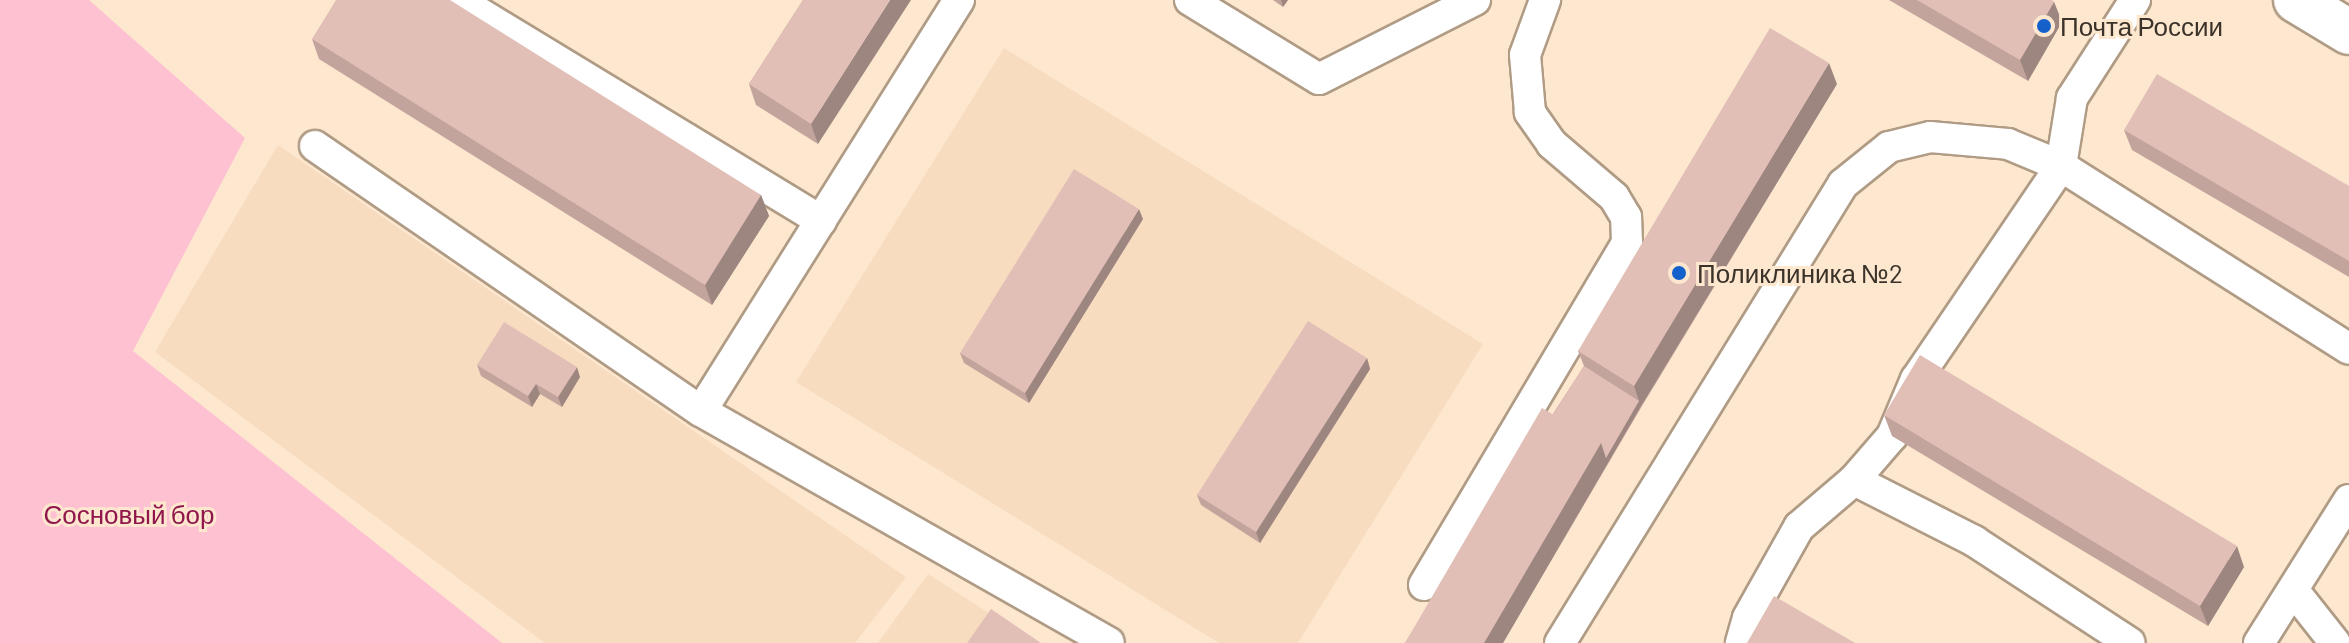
<!DOCTYPE html>
<html>
<head>
<meta charset="utf-8">
<style>
  body { margin:0 }
  #map { position:relative; width:2349px; height:643px; overflow:hidden; background:#fde7cf; font-family:Barlow,sans-serif }
  div>[style] { position:absolute }
  .built>* { inset:0; background:#f8dcbf }
  .green>* { inset:0; background:#fec1d2 }
  .roads { filter:drop-shadow(2px 0 #b09b85) drop-shadow(-2px 0 #b09b85) drop-shadow(0 2px #b09b85) drop-shadow(0 -2px #b09b85) }
  .street>* { height:30px; margin:-15px; padding:0 15px; transform-origin:15px; border-radius:15px; background:#fff }
  .secondary>* { height:44px; margin:-22px; padding:0 22px; transform-origin:22px; border-radius:22px; background:#fff }
  .wall>* { inset:0; background:#c2a49d }
  .shaded-wall>* { inset:0; background:#9e8680 }
  .building>* { inset:0; background:#e1bfb7 }
  .dots>* { width:22px; height:22px; translate:-50% -50%; box-sizing:border-box; border:4px solid #fde7cf; border-radius:50% }
  span { translate:-50% -50%; white-space:nowrap; text-align:center; line-height:1.15; -webkit-text-stroke:6px #fde7cf; paint-order:stroke }
  .poi-label { font-size:26px; color:#3b3229 }
  .left { translate:0 -50%; text-align:left }
  .park-label { font-size:26px; color:#90164c }
</style>
</head>
<body>
<div id="map">
  <div class="built">
    <i style="clip-path:polygon(1004px 48px,1483px 344px,1298px 643px,1219px 643px,796px 382px)"></i>
    <i style="clip-path:polygon(278px 145px,906px 577px,855px 643px,545px 643px,155px 352px)"></i>
    <i style="clip-path:polygon(928px 574px,1036px 643px,878px 643px)"></i>
  </div>
  <div class="green">
    <i style="clip-path:polygon(0 0,89px 0,245px 138px,133px 351px,502px 643px,0 643px)"></i>
  </div>
  <div class="roads">
    <div class="street">
      <i style="left:458px;top:0;width:425px;rotate:31.3deg"></i>
      <i style="left:959px;top:0;width:485px;rotate:122.1deg"></i>
      <i style="left:701px;top:411px;width:469px;rotate:29.6deg"></i>
      <i style="left:1190px;top:0;width:151px;rotate:31.5deg"></i>
      <i style="left:1319px;top:79px;width:175px;rotate:-26.9deg"></i>
      <i style="left:2135px;top:0;width:117px;rotate:122.7deg"></i>
      <i style="left:2072px;top:98px;width:69px;rotate:99.2deg"></i>
      <i style="left:2061px;top:166px;width:341px;rotate:32.4deg"></i>
      <i style="left:315px;top:146px;width:468px;rotate:34.5deg"></i>
      <i style="left:1854px;top:480px;width:135px;rotate:26.9deg"></i>
      <i style="left:1974px;top:541px;width:186px;rotate:33.2deg"></i>
      <i style="left:1424px;top:585px;width:398px;rotate:-59.3deg"></i>
      <i style="left:1627px;top:243px;width:26px;rotate:-92deg"></i>
      <i style="left:1626px;top:217px;width:23px;rotate:-121deg"></i>
      <i style="left:1614px;top:197px;width:82px;rotate:-139.5deg"></i>
      <i style="left:1552px;top:144px;width:39px;rotate:-125deg"></i>
      <i style="left:1530px;top:112px;width:57px;rotate:-95deg"></i>
      <i style="left:1525px;top:55px;width:59px;rotate:-70deg"></i>
      <i style="left:2294px;top:591px;width:66px;rotate:51.7deg"></i>
      <i style="left:1560px;top:643px;width:539px;rotate:-58.34deg"></i>
      <i style="left:1843px;top:184px;width:59px;rotate:-38.8deg"></i>
      <i style="left:1889px;top:147px;width:42px;rotate:-13.7deg"></i>
      <i style="left:1930px;top:137px;width:78px;rotate:5.1deg"></i>
      <i style="left:2008px;top:144px;width:57px;rotate:22.5deg"></i>
      <i style="left:2061px;top:166px;width:258px;rotate:124.2deg"></i>
      <i style="left:1916px;top:379px;width:62px;rotate:112.8deg"></i>
      <i style="left:1892px;top:436px;width:58px;rotate:130.8deg"></i>
      <i style="left:1854px;top:480px;width:72px;rotate:139.5deg"></i>
      <i style="left:1799px;top:527px;width:104px;rotate:119.3deg"></i>
      <i style="left:1748px;top:618px;width:26px;rotate:106deg"></i>
      <i style="left:2259px;top:643px;width:169px;rotate:-57.8deg"></i>
    </div>
    <div class="secondary">
      <i style="left:2296px;top:0;width:62px;rotate:31.1deg"></i>
    </div>
  </div>
  <div class="wall">
    <i style="clip-path:polygon(803px 0,818px 144px,756px 105px,749px 84px)"></i>
    <i style="clip-path:polygon(1273px 0,1288px 0,1283px 7px)"></i>
    <i style="clip-path:polygon(1889px 0,2051px 0,2054px 2px,2062px 22px,2028px 81px)"></i>
    <i style="clip-path:polygon(312px 39px,761px 195px,769px 216px,712px 305px,319px 59px)"></i>
    <i style="clip-path:polygon(1837px 84px,1642px 406px,1503px 643px,1405px 643px,1584px 366px,1578px 351px)"></i>
    <i style="clip-path:polygon(2124px 130px,2349px 186px,2349px 277px,2132px 150px)"></i>
    <i style="clip-path:polygon(1143px 219px,1029px 403px,964px 363px,960px 353px)"></i>
    <i style="clip-path:polygon(1367px 358px,1370px 369px,1260px 543px,1201px 505px,1197px 495px)"></i>
    <i style="clip-path:polygon(477px 365px,580px 377px,562px 407px,540px 394px,532px 407px,481px 376px)"></i>
    <i style="clip-path:polygon(1884px 415px,2244px 567px,2208px 626px,1892px 436px)"></i>
  </div>
  <div class="shaded-wall">
    <i style="clip-path:polygon(890px 0,911px 0,818px 144px,811px 124px)"></i>
    <i style="clip-path:polygon(1281px 0,1288px 0,1283px 7px)"></i>
    <i style="clip-path:polygon(2054px 2px,2062px 22px,2028px 81px,2020px 60px)"></i>
    <i style="clip-path:polygon(1829px 63px,1837px 84px,1641px 406px,1503px 643px,1484px 643px,1601px 443px,1639px 401px,1634px 386px)"></i>
    <i style="clip-path:polygon(761px 195px,769px 216px,712px 305px,705px 285px)"></i>
    <i style="clip-path:polygon(1139px 209px,1143px 219px,1029px 403px,1025px 393px)"></i>
    <i style="clip-path:polygon(1367px 358px,1370px 369px,1260px 543px,1256px 532px)"></i>
    <i style="clip-path:polygon(577px 367px,580px 377px,562px 407px,558px 397px)"></i>
    <i style="clip-path:polygon(536px 384px,540px 394px,532px 407px,528px 396px)"></i>
    <i style="clip-path:polygon(2237px 546px,2244px 567px,2208px 626px,2200px 606px)"></i>
  </div>
  <div class="building">
    <i style="clip-path:polygon(336px 0,450px 0,761px 195px,705px 285px,312px 39px)"></i>
    <i style="clip-path:polygon(803px 0,890px 0,811px 124px,749px 84px)"></i>
    <i style="clip-path:polygon(1917px 0,2051px 0,2054px 2px,2020px 60px)"></i>
    <i style="clip-path:polygon(1770px 28px,1829px 63px,1634px 386px,1578px 351px)"></i>
    <i style="clip-path:polygon(2157px 74px,2349px 186px,2349px 261px,2124px 130px)"></i>
    <i style="clip-path:polygon(1074px 169px,1139px 209px,1025px 393px,960px 353px)"></i>
    <i style="clip-path:polygon(1308px 321px,1367px 358px,1256px 532px,1197px 495px)"></i>
    <i style="clip-path:polygon(504px 322px,577px 367px,558px 397px,536px 384px,528px 396px,477px 365px)"></i>
    <i style="clip-path:polygon(1920px 355px,2237px 546px,2200px 606px,1884px 415px)"></i>
    <i style="clip-path:polygon(1584px 366px,1639px 401px,1606px 458px,1601px 443px,1553px 415px)"></i>
    <i style="clip-path:polygon(1542px 408px,1601px 443px,1484px 643px,1405px 643px)"></i>
    <i style="clip-path:polygon(1774px 596px,1855px 643px,1747px 643px)"></i>
    <i style="clip-path:polygon(991px 609px,1041px 643px,967px 643px)"></i>
  </div>
  <div class="dots">
    <i style="left:2044px;top:26px;background:#1660cb"></i>
    <i style="left:1679px;top:273px;background:#1660cb"></i>
  </div>
  <div class="poi-label">
    <span class="left" style="left:2060px;top:26px">Почта России</span>
    <span class="left" style="left:1697px;top:273px">Поликлиника №2</span>
  </div>
  <div class="park-label">
    <span style="left:129px;top:514px">Сосновый бор</span>
  </div>
</div>
</body>
</html>
